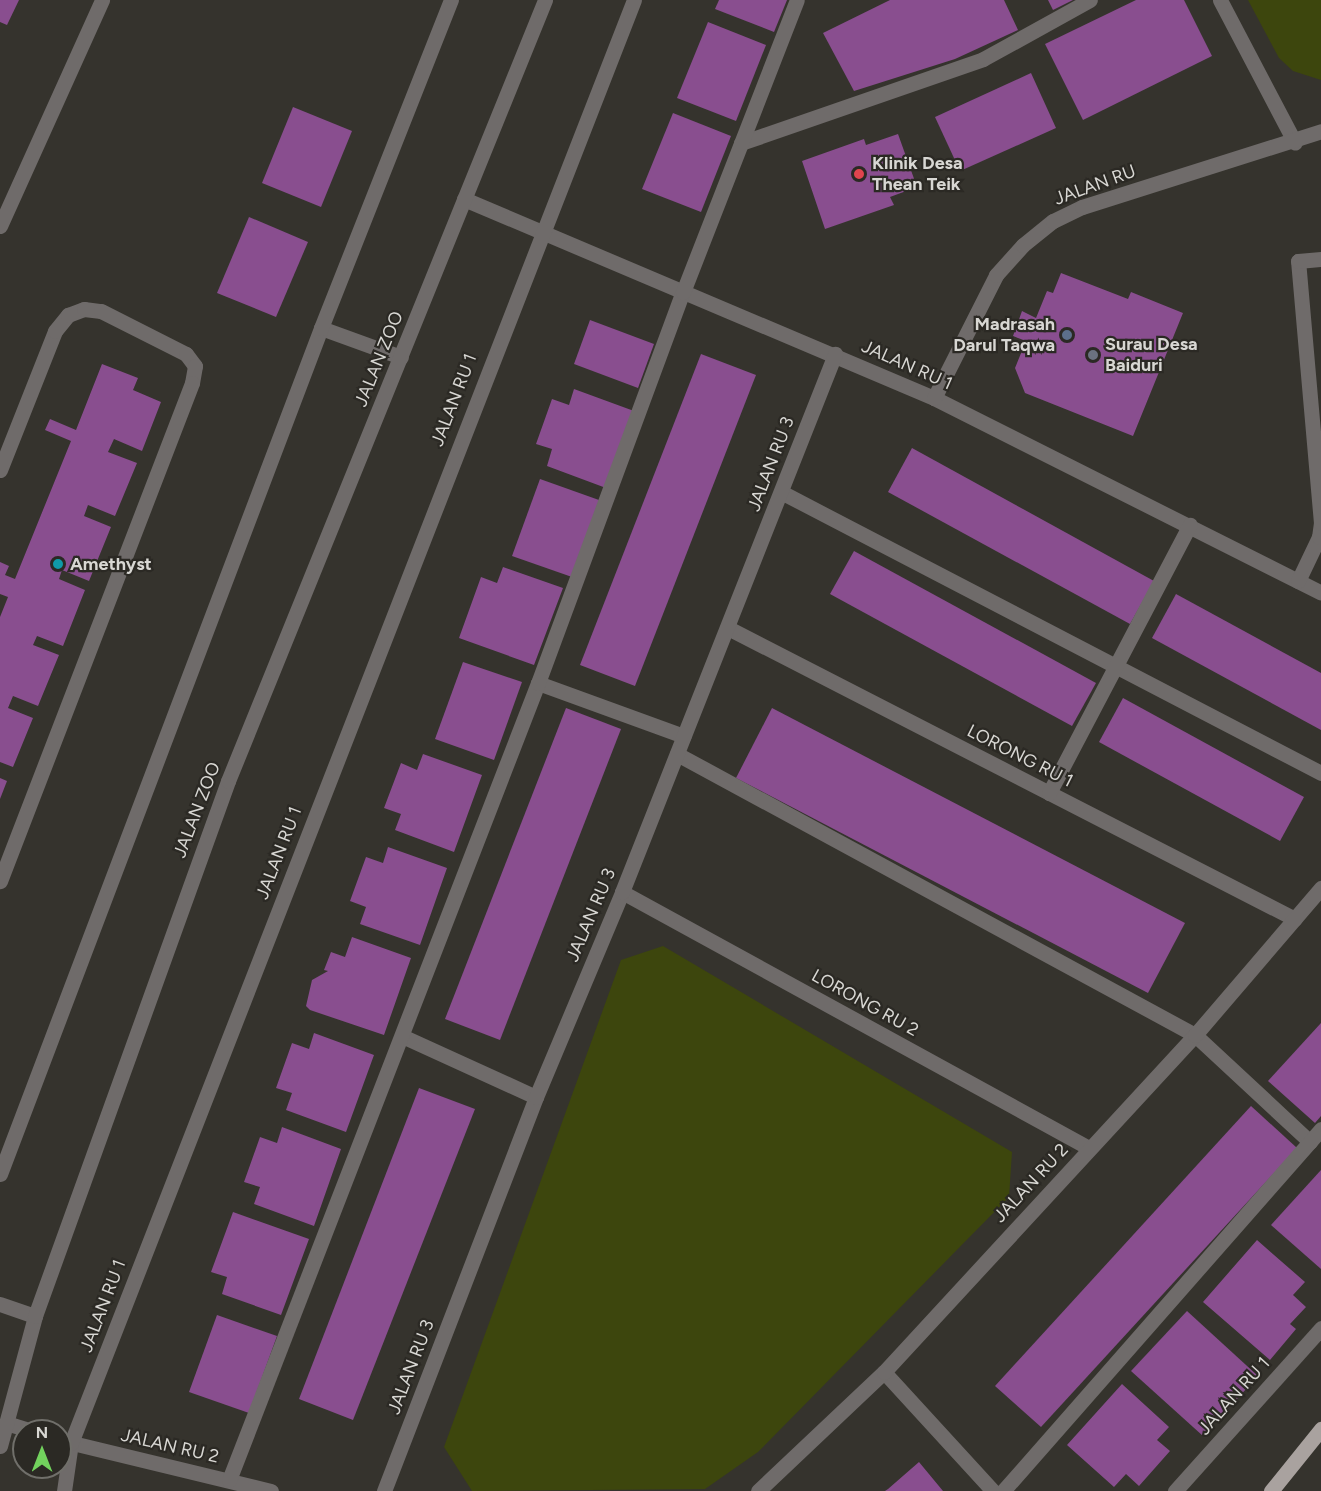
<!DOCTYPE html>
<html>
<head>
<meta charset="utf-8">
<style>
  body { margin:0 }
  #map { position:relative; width:1321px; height:1491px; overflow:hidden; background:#35332d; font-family:Figtree,sans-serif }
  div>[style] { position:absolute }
  .green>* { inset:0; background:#3d460d }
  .building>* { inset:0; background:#894e8f }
  .minor>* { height:15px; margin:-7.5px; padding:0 7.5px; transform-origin:7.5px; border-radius:7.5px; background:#6f6b6a }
  .major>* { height:15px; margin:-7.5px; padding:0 7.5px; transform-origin:7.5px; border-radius:7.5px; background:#a9a29f }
  .dots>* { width:16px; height:16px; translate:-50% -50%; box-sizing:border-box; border:3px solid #2b2924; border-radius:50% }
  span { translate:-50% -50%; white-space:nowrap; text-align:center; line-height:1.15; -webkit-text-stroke:4.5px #2b2924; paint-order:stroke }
  .poi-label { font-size:18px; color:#d8d7d3; font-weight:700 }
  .left { translate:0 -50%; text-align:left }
  .right { translate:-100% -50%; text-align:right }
  .street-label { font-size:18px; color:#d8d7d3 }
  .north { position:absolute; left:12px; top:1419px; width:60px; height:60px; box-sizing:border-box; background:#2b2924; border:2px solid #706f6a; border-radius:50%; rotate:0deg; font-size:16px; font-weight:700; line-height:24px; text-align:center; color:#d8d7d3 }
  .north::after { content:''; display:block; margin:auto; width:21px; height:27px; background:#72d25d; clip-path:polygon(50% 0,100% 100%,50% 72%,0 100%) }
</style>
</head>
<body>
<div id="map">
  <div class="green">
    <i style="clip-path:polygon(1248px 0,1321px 0,1321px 80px,1293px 71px,1279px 58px)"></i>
    <i style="clip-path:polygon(663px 946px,1012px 1152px,1009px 1197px,758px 1452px,705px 1489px,472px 1491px,444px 1447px,621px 960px)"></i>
  </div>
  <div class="building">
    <i style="clip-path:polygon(0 0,19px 0,7px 25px,0 22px)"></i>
    <i style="clip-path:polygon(719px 0,787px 0,774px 32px,715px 9px)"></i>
    <i style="clip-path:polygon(890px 0,1004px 0,1018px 30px,955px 59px,854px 91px,823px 33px)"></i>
    <i style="clip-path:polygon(1048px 0,1073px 0,1053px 10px)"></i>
    <i style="clip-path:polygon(1136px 0,1184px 0,1212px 56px,1083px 120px,1045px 44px)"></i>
    <i style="clip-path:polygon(708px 22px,766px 45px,736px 121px,677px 98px)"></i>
    <i style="clip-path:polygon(1031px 73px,1056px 128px,960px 171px,935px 117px)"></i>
    <i style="clip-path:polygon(293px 107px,352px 131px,321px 207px,262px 183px)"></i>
    <i style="clip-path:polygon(673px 113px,731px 136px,701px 212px,642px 189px)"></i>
    <i style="clip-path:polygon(898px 134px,917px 187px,890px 197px,894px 205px,825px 229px,802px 161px,864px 139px,866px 145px)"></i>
    <i style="clip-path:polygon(249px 217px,308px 242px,276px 317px,217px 293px)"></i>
    <i style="clip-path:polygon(1061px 273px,1128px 299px,1131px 292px,1183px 313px,1133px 436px,1025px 393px,1015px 368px,1026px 341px,1013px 336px,1022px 311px,1036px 318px,1047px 291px,1053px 293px)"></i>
    <i style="clip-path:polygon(590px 320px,654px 344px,638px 388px,574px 364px)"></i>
    <i style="clip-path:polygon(701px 354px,756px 375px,635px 686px,580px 665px)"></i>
    <i style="clip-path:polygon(102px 364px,138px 378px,133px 390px,161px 402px,142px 451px,114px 439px,108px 452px,137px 463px,115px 516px,88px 505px,84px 516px,111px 527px,89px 581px,62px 570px,59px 579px,85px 590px,63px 646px,37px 636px,33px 645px,59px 655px,38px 706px,13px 696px,8px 708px,33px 718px,13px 767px,0 762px,0 617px,8px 597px,0 594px,0 562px,9px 566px,5px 575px,15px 579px,71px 441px,45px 430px,50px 419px,76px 430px)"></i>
    <i style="clip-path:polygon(574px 389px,634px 411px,606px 488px,547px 466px,552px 449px,536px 444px,552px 399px,569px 405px)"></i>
    <i style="clip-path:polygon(912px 448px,1154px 581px,1130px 624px,888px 492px)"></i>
    <i style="clip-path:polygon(540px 479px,599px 500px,572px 577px,512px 556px)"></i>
    <i style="clip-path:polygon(854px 551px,1096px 683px,1072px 726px,830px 594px)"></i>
    <i style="clip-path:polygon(503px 567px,563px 588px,534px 665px,459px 638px,481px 577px,497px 583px)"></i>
    <i style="clip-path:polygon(1176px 594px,1321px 673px,1321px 730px,1152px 638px)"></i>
    <i style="clip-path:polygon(463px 662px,522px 682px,494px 760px,435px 739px)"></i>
    <i style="clip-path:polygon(1123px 698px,1304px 797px,1280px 841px,1099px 742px)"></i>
    <i style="clip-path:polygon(566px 708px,621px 729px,500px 1040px,445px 1019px)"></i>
    <i style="clip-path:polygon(772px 708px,1185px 923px,1148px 993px,736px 778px)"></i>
    <i style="clip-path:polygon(423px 754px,482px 775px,454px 852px,395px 830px,401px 814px,384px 808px,401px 763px,417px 770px)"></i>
    <i style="clip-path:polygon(0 778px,7px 781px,0 799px)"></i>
    <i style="clip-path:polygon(388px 847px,447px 868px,420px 945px,360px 924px,366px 907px,350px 901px,366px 857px,383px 863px)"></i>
    <i style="clip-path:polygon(352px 937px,411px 958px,384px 1035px,310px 1010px,306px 1006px,312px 980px,328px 971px,324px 970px,331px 952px,345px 957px)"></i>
    <i style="clip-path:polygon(1321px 1023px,1321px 1116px,1315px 1123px,1268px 1081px)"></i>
    <i style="clip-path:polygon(314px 1033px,374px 1055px,346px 1132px,286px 1110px,292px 1093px,276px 1088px,292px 1043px,309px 1049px)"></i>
    <i style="clip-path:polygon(419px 1088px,475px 1109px,353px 1420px,299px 1399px)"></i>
    <i style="clip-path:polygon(1251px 1106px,1297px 1148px,1041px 1427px,995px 1386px)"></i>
    <i style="clip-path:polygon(282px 1127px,341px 1149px,314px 1226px,254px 1204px,260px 1187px,244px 1182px,260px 1137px,277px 1143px)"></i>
    <i style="clip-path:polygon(1321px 1170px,1321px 1269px,1271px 1225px)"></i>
    <i style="clip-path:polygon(233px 1212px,309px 1239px,281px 1315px,222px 1294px,227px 1277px,211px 1272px)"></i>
    <i style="clip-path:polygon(1257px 1240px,1305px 1282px,1293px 1295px,1306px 1307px,1290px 1324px,1296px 1329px,1270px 1360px,1203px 1302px)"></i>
    <i style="clip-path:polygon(1187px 1311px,1258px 1376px,1203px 1436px,1131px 1371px)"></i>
    <i style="clip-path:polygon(217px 1315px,277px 1336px,249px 1413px,189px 1392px)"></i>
    <i style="clip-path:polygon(1122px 1384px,1169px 1427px,1157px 1440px,1170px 1451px,1139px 1486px,1126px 1474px,1114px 1487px,1067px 1445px)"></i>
    <i style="clip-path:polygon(919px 1462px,943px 1491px,885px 1491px,888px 1489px)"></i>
  </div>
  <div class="minor">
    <i style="left:1220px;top:0;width:161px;rotate:62.3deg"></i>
    <i style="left:741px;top:143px;width:256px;rotate:-19.1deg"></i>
    <i style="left:983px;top:59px;width:122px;rotate:-28.9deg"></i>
    <i style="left:464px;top:199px;width:510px;rotate:22.95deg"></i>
    <i style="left:934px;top:398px;width:433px;rotate:26.7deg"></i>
    <i style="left:0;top:226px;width:248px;rotate:-65.7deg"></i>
    <i style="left:321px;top:328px;width:85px;rotate:19.9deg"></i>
    <i style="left:934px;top:398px;width:138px;rotate:-63.2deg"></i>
    <i style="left:996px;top:275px;width:40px;rotate:-48deg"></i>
    <i style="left:1023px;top:245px;width:38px;rotate:-39deg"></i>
    <i style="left:1053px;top:221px;width:32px;rotate:-26deg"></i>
    <i style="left:1082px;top:207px;width:251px;rotate:-17.6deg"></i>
    <i style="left:0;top:470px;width:149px;rotate:-68.4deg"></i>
    <i style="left:55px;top:331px;width:21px;rotate:-51deg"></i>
    <i style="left:68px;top:315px;width:17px;rotate:-21deg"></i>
    <i style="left:84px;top:309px;width:17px;rotate:7deg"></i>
    <i style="left:101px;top:311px;width:95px;rotate:26.8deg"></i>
    <i style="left:186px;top:354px;width:15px;rotate:53deg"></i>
    <i style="left:195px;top:366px;width:17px;rotate:100deg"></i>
    <i style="left:192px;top:383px;width:534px;rotate:111.08deg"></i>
    <i style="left:781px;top:492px;width:609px;rotate:27.49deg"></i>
    <i style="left:1298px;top:581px;width:49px;rotate:-64.5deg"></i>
    <i style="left:1319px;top:537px;width:14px;rotate:-82deg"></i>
    <i style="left:1321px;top:523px;width:263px;rotate:-95deg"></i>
    <i style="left:1298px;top:261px;width:23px;rotate:-5deg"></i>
    <i style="left:728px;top:628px;width:637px;rotate:27.17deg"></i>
    <i style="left:538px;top:683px;width:155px;rotate:20deg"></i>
    <i style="left:677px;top:754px;width:589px;rotate:28.48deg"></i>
    <i style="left:1195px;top:1035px;width:157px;rotate:42.9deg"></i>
    <i style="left:1049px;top:793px;width:303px;rotate:-62.3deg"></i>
    <i style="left:622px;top:892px;width:533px;rotate:28.73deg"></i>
    <i style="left:402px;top:1036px;width:147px;rotate:24.5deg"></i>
    <i style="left:0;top:1174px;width:905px;rotate:-69.22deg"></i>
    <i style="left:321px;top:328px;width:353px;rotate:-68.4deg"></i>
    <i style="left:0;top:1304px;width:37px;rotate:19deg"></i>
    <i style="left:884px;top:1372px;width:161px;rotate:47.5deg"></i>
    <i style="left:6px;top:1423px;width:27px;rotate:17deg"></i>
    <i style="left:60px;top:1440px;width:217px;rotate:13.6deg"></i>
    <i style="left:0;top:1446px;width:135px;rotate:-74.9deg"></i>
    <i style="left:35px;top:1316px;width:569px;rotate:-70.16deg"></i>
    <i style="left:228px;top:781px;width:843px;rotate:-67.91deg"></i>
    <i style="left:229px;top:1480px;width:855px;rotate:-68.81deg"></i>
    <i style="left:538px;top:683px;width:417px;rotate:-69.7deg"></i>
    <i style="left:683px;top:292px;width:313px;rotate:-68.7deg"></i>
    <i style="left:64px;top:1491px;width:49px;rotate:-81.7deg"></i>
    <i style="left:71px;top:1443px;width:1549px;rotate:-68.69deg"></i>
    <i style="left:384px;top:1491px;width:422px;rotate:-68.9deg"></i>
    <i style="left:536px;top:1097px;width:222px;rotate:-67.2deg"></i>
    <i style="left:622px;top:892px;width:579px;rotate:-68.4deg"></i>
    <i style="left:758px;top:1491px;width:173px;rotate:-43.4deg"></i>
    <i style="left:884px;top:1372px;width:459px;rotate:-47.3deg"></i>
    <i style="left:1195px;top:1035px;width:194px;rotate:-49.4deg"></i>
    <i style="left:1003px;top:1491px;width:482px;rotate:-48.7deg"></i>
    <i style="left:1175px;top:1491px;width:219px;rotate:-48.1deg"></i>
  </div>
  <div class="major">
    <i style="left:1271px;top:1491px;width:80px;rotate:-51.1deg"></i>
  </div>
  <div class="dots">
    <i style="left:859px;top:174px;background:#e0444e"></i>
    <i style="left:1067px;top:335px;background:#5c6f8a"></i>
    <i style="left:1093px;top:355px;background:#6b7280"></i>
    <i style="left:58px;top:564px;background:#0f9aa8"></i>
  </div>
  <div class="poi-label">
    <span class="left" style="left:872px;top:174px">Klinik Desa<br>Thean Teik</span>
    <span class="right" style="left:1055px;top:335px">Madrasah<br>Darul Taqwa</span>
    <span class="left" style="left:1105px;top:355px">Surau Desa<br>Baiduri</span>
    <span class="left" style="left:70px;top:564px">Amethyst</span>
  </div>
  <div class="street-label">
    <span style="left:1095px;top:185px;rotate:-20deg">JALAN RU</span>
    <span style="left:379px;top:359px;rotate:-68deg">JALAN ZOO</span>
    <span style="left:907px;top:365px;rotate:24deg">JALAN RU 1</span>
    <span style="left:454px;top:400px;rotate:-69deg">JALAN RU 1</span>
    <span style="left:771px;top:464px;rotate:-69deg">JALAN RU 3</span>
    <span style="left:1020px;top:756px;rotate:27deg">LORONG RU 1</span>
    <span style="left:197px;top:810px;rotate:-69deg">JALAN ZOO</span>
    <span style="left:279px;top:853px;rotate:-69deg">JALAN RU 1</span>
    <span style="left:591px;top:915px;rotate:-67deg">JALAN RU 3</span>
    <span style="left:865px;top:1003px;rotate:29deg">LORONG RU 2</span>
    <span style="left:1031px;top:1183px;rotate:-47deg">JALAN RU 2</span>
    <span style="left:103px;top:1306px;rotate:-69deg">JALAN RU 1</span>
    <span style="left:411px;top:1367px;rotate:-69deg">JALAN RU 3</span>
    <span style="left:1234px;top:1396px;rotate:-48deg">JALAN RU 1</span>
    <span style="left:170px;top:1446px;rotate:13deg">JALAN RU 2</span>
  </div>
  <div class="north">N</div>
</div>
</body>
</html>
